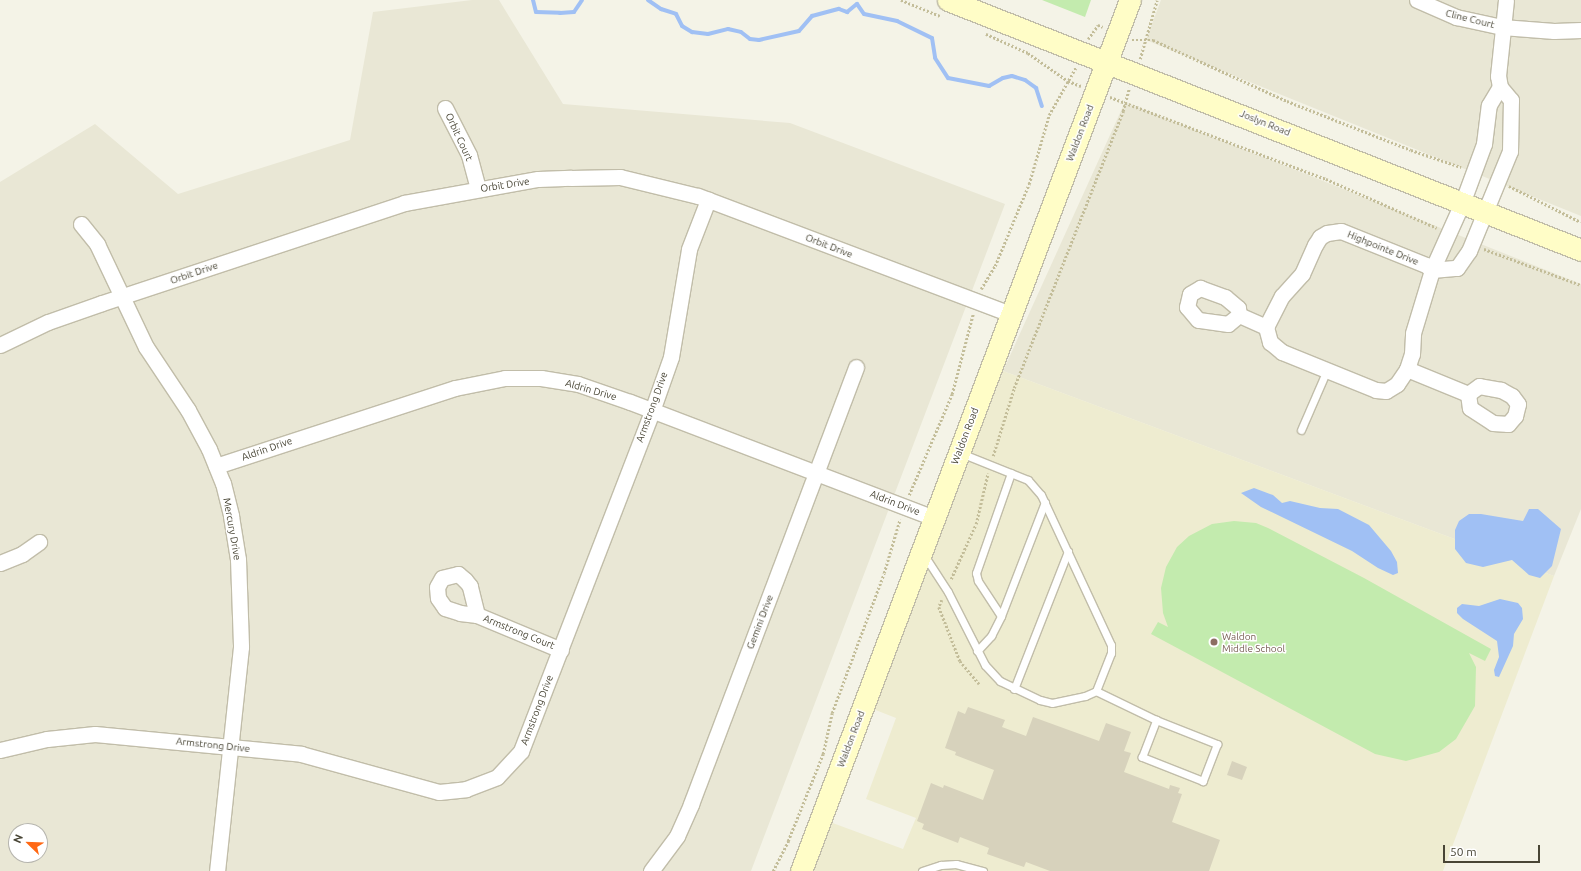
<!DOCTYPE html>
<style>
body{margin:0}
#map{position:relative;width:1581px;height:871px;overflow:hidden;background:#f4f3e7;font-family:Ubuntu,sans-serif}
div>[style]{position:absolute}
[style*='--x']{left:calc(var(--x)*1px);top:calc(var(--y)*1px);width:calc(var(--w)*1px);rotate:calc(var(--a)*1deg)}
.residential>*{inset:0;background:#e9e7d5}
.education>*{inset:0;background:#eeecd0}
.green>*{inset:0;background:#c3ebae}
.water>*{inset:0;background:#a0c0f4}
.stream>*{height:4px;margin:-2px;padding:0 2px;transform-origin:2px;border-radius:2px;background:#a0c0f4}
.building>*{inset:0;background:#d7d2bc}
.path>*{height:2.5px;margin-top:-1.25px;transform-origin:0;background:repeating-linear-gradient(90deg,#c3bd99 0 2px,transparent 0 4px)}
.roads{filter:drop-shadow(1px 0 #c1bda9) drop-shadow(-1px 0 #c1bda9) drop-shadow(0 1px #c1bda9) drop-shadow(0 -1px #c1bda9)}
.lane>*{height:7px;margin:-3.5px;padding:0 3.5px;transform-origin:3.5px;border-radius:3.5px;background:#fff}
.street>*{height:15px;margin:-7.5px;padding:0 7.5px;transform-origin:7.5px;border-radius:7.5px;background:#fff}
.secondary>*{height:21px;margin:-10.5px;padding:0 10.5px;transform-origin:10.5px;border-radius:10.5px;background:#fffdc7}
.dots>*{width:11px;height:11px;translate:-50% -50%;box-sizing:border-box;border:2px solid #fff;border-radius:50%}
span{translate:-50% -50%;white-space:nowrap;text-align:center;line-height:1.15;-webkit-text-stroke:3px #fff;paint-order:stroke}
.street-label{font-size:10px;color:#484535}
.education-label{font-size:10px;color:#785e54}
.left{translate:0 -50%;text-align:left}
.north{position:absolute;left:8px;top:823px;width:40px;height:40px;box-sizing:border-box;background:#fff;border:1px solid #b6b5ae;border-radius:50%;rotate:293deg;font-size:11px;font-weight:700;line-height:16px;text-align:center;color:#484535}
.north::after{content:'';display:block;margin:auto;width:14px;height:18px;background:#ff6814;clip-path:polygon(50% 0,100% 100%,50% 72%,0 100%)}
.scale{position:absolute;left:1443px;top:845px;width:97px;height:18px;box-sizing:border-box;border:2px solid #484535;border-top:0;padding-left:5px;font-size:12px;line-height:14px;white-space:nowrap;color:#484535;-webkit-text-stroke:3px #fff;paint-order:stroke}
</style>
<div id="map">
<div class="residential">
<i style="clip-path:polygon(evenodd,472px 0,499px 0,563px 104px,790px 123px,1005px 204px,751px 871px,0 871px,0 182px,95px 124px,178px 194px,350px 140px,373px 12px,472px 0,16px 831px,40px 831px,40px 855px,16px 855px,16px 831px)"></i>
<i style="clip-path:polygon(1161px 0,1581px 0,1581px 216px,1146px 40px)"></i>
<i style="clip-path:polygon(1125px 102px,1581px 284px,1581px 509px,1554px 576px,1003px 371px)"></i>
</div>
<div class="education">
<i style="clip-path:polygon(1003px 371px,1554px 576px,1443px 871px,811px 871px,830px 822px,903px 849px,916px 818px,866px 799px,896px 718px,873px 709px)"></i>
</div>
<div class="green">
<i style="clip-path:polygon(1042px 0,1091px 0,1085px 17px)"></i>
<i style="clip-path:polygon(1234px 521px,1256px 523px,1268px 528px,1364px 578px,1491px 649px,1485px 661px,1469px 653px,1476px 667px,1475px 706px,1456px 739px,1439px 752px,1406px 761px,1375px 754px,1151px 634px,1158px 622px,1168px 627px,1163px 613px,1161px 588px,1166px 567px,1177px 547px,1189px 536px,1212px 524px)"></i>
</div>
<div class="water">
<i style="clip-path:polygon(1254px 488px,1273px 495px,1282px 503px,1290px 501px,1320px 508px,1338px 509px,1369px 525px,1391px 551px,1397px 562px,1398px 573px,1393px 575px,1378px 568px,1352px 551px,1261px 507px,1241px 493px)"></i>
<i style="clip-path:polygon(1529px 509px,1538px 509px,1561px 529px,1552px 566px,1540px 578px,1529px 575px,1512px 560px,1483px 567px,1466px 563px,1455px 549px,1455px 530px,1459px 521px,1469px 514px,1481px 514px,1523px 521px)"></i>
<i style="clip-path:polygon(1500px 599px,1518px 603px,1522px 608px,1523px 619px,1514px 634px,1513px 646px,1499px 677px,1495px 676px,1494px 670px,1499px 657px,1497px 641px,1463px 619px,1457px 613px,1457px 608px,1462px 604px,1479px 606px)"></i>
</div>
<div class="stream">
<i style="--x:533;--y:0;--w:12;--a:76"></i>
<i style="--x:536;--y:12;--w:24;--a:2"></i>
<i style="--x:560;--y:13;--w:14;--a:-4"></i>
<i style="--x:574;--y:12;--w:14;--a:-56"></i>
<i style="--x:648;--y:0;--w:16;--a:35"></i>
<i style="--x:661;--y:9;--w:16;--a:18"></i>
<i style="--x:676;--y:14;--w:13;--a:63"></i>
<i style="--x:682;--y:26;--w:12;--a:31"></i>
<i style="--x:692;--y:32;--w:16;--a:7"></i>
<i style="--x:708;--y:34;--w:21;--a:-14"></i>
<i style="--x:728;--y:29;--w:13;--a:13"></i>
<i style="--x:741;--y:32;--w:11;--a:38"></i>
<i style="--x:750;--y:39;--w:9;--a:6"></i>
<i style="--x:759;--y:40;--w:41;--a:-12.7"></i>
<i style="--x:799;--y:31;--w:20;--a:-49"></i>
<i style="--x:812;--y:16;--w:28;--a:-15"></i>
<i style="--x:839;--y:9;--w:9;--a:21"></i>
<i style="--x:847;--y:12;--w:13;--a:-39"></i>
<i style="--x:857;--y:4;--w:12;--a:55"></i>
<i style="--x:864;--y:14;--w:34;--a:12"></i>
<i style="--x:897;--y:21;--w:39;--a:26"></i>
<i style="--x:932;--y:38;--w:20;--a:81"></i>
<i style="--x:935;--y:58;--w:24;--a:57"></i>
<i style="--x:948;--y:78;--w:42;--a:11"></i>
<i style="--x:989;--y:86;--w:16;--a:-30"></i>
<i style="--x:1003;--y:78;--w:9;--a:-13"></i>
<i style="--x:1012;--y:76;--w:14;--a:17"></i>
<i style="--x:1025;--y:80;--w:14;--a:36"></i>
<i style="--x:1036;--y:88;--w:19;--a:72"></i>
</div>
<div class="building">
<i style="clip-path:polygon(968px 707px,1005px 720px,1002px 727px,1026px 736px,1033px 717px,1099px 741px,1106px 723px,1131px 732px,1124px 751px,1131px 753px,1124px 772px,1169px 789px,1170px 785px,1180px 788px,1178px 793px,1182px 794px,1172px 822px,1220px 840px,1209px 871px,1050px 871px,1026px 862px,1024px 867px,987px 854px,989px 848px,960px 837px,958px 843px,922px 829px,924px 824px,917px 821px,931px 783px,943px 788px,944px 785px,983px 800px,994px 770px,955px 755px,956px 752px,945px 748px,958px 711px,965px 714px)"></i>
<i style="clip-path:polygon(1232px 761px,1247px 767px,1242px 780px,1227px 775px)"></i>
</div>
<div class="path">
<i style="--x:901;--y:0;--w:42;--a:22.3"></i>
<i style="--x:986;--y:34;--w:46;--a:24.3"></i>
<i style="--x:1028;--y:53;--w:49;--a:35"></i>
<i style="--x:1068;--y:81;--w:14;--a:21"></i>
<i style="--x:1088;--y:39;--w:17;--a:-54"></i>
<i style="--x:1098;--y:25;--w:5;--a:22"></i>
<i style="--x:1132;--y:40;--w:21;--a:0"></i>
<i style="--x:1153;--y:40;--w:147;--a:24.5"></i>
<i style="--x:1287;--y:101;--w:133;--a:21.6"></i>
<i style="--x:1411;--y:150;--w:53;--a:18.8"></i>
<i style="--x:1140;--y:59;--w:61;--a:-73.9"></i>
<i style="--x:1110;--y:97;--w:231;--a:20.8"></i>
<i style="--x:1326;--y:179;--w:121;--a:23.8"></i>
<i style="--x:1509;--y:186;--w:80;--a:26.6"></i>
<i style="--x:1484;--y:249;--w:103;--a:20.4"></i>
<i style="--x:981;--y:289;--w:27;--a:-59"></i>
<i style="--x:995;--y:266;--w:89;--a:-67.5"></i>
<i style="--x:1029;--y:184;--w:72;--a:-73.8"></i>
<i style="--x:1049;--y:115;--w:55;--a:-60.6"></i>
<i style="--x:993;--y:456;--w:71;--a:-72.8"></i>
<i style="--x:1014;--y:388;--w:298;--a:-68.5"></i>
<i style="--x:1123;--y:111;--w:24;--a:-75"></i>
<i style="--x:909;--y:495;--w:110;--a:-66.9"></i>
<i style="--x:952;--y:394;--w:83;--a:-75.3"></i>
<i style="--x:951;--y:579;--w:60;--a:-65.6"></i>
<i style="--x:976;--y:524;--w:52;--a:-76.8"></i>
<i style="--x:942;--y:600;--w:8;--a:113"></i>
<i style="--x:939;--y:607;--w:58;--a:68.7"></i>
<i style="--x:960;--y:661;--w:30;--a:50"></i>
<i style="--x:773;--y:871;--w:34;--a:-63"></i>
<i style="--x:788;--y:841;--w:94;--a:-68.1"></i>
<i style="--x:823;--y:754;--w:42;--a:-77.6"></i>
<i style="--x:832;--y:713;--w:149;--a:-69.6"></i>
<i style="--x:884;--y:573;--w:56;--a:-73.5"></i>
</div>
<div class="roads">
<div class="lane">
<i style="--x:1301;--y:430;--w:65;--a:-66.6"></i>
<i style="--x:924;--y:555;--w:44;--a:57"></i>
<i style="--x:948;--y:592;--w:82;--a:63.1"></i>
<i style="--x:985;--y:665;--w:22;--a:47"></i>
<i style="--x:1000;--y:681;--w:44;--a:25.4"></i>
<i style="--x:1040;--y:700;--w:12;--a:14"></i>
<i style="--x:1052;--y:703;--w:34;--a:-12"></i>
<i style="--x:1085;--y:696;--w:12;--a:-24"></i>
<i style="--x:1096;--y:691;--w:41;--a:-68.5"></i>
<i style="--x:1111;--y:653;--w:8;--a:-90"></i>
<i style="--x:1111;--y:645;--w:166;--a:-115"></i>
<i style="--x:1041;--y:495;--w:20;--a:-131"></i>
<i style="--x:1028;--y:480;--w:72;--a:-158.1"></i>
<i style="--x:1001;--y:616;--w:122;--a:-68.9"></i>
<i style="--x:977;--y:651;--w:21;--a:-47"></i>
<i style="--x:991;--y:636;--w:22;--a:-63"></i>
<i style="--x:1001;--y:616;--w:42;--a:-123.3"></i>
<i style="--x:978;--y:581;--w:8;--a:-104"></i>
<i style="--x:976;--y:573;--w:106;--a:-70.7"></i>
<i style="--x:1014;--y:689;--w:148;--a:-68.6"></i>
<i style="--x:1096;--y:691;--w:67;--a:25.8"></i>
<i style="--x:1156;--y:720;--w:66;--a:21.5"></i>
<i style="--x:1217;--y:744;--w:40;--a:111"></i>
<i style="--x:1203;--y:781;--w:66;--a:-158.5"></i>
<i style="--x:1142;--y:757;--w:40;--a:-69"></i>
<i style="--x:922;--y:871;--w:20;--a:-18"></i>
<i style="--x:941;--y:865;--w:15;--a:-4"></i>
<i style="--x:956;--y:864;--w:28;--a:15"></i>
</div>
<div class="street">
<i style="--x:1417;--y:0;--w:43;--a:23.6"></i>
<i style="--x:1456;--y:17;--w:47;--a:12.3"></i>
<i style="--x:1502;--y:27;--w:52;--a:4.4"></i>
<i style="--x:1554;--y:31;--w:27;--a:-2"></i>
<i style="--x:445;--y:108;--w:53;--a:62.9"></i>
<i style="--x:469;--y:155;--w:35;--a:75"></i>
<i style="--x:81;--y:224;--w:26;--a:51"></i>
<i style="--x:97;--y:244;--w:114;--a:64.6"></i>
<i style="--x:146;--y:347;--w:76;--a:56.3"></i>
<i style="--x:188;--y:410;--w:44;--a:61.7"></i>
<i style="--x:209;--y:449;--w:37;--a:68"></i>
<i style="--x:223;--y:483;--w:34;--a:76"></i>
<i style="--x:231;--y:516;--w:44;--a:80.8"></i>
<i style="--x:238;--y:559;--w:88;--a:88"></i>
<i style="--x:241;--y:647;--w:225;--a:96.1"></i>
<i style="--x:1432;--y:270;--w:25;--a:-5"></i>
<i style="--x:1457;--y:268;--w:21;--a:-55"></i>
<i style="--x:1469;--y:251;--w:108;--a:-67.7"></i>
<i style="--x:1510;--y:151;--w:51;--a:-88.9"></i>
<i style="--x:1511;--y:100;--w:17;--a:-130"></i>
<i style="--x:1500;--y:87;--w:11;--a:-100"></i>
<i style="--x:1498;--y:76;--w:76;--a:-84"></i>
<i style="--x:1239;--y:315;--w:14;--a:141"></i>
<i style="--x:1228;--y:324;--w:30;--a:-172"></i>
<i style="--x:1198;--y:320;--w:17;--a:-130"></i>
<i style="--x:1187;--y:307;--w:13;--a:-77"></i>
<i style="--x:1190;--y:294;--w:12;--a:-31"></i>
<i style="--x:1200;--y:288;--w:27;--a:20"></i>
<i style="--x:1225;--y:297;--w:17;--a:40"></i>
<i style="--x:1238;--y:308;--w:7;--a:82"></i>
<i style="--x:1239;--y:315;--w:30;--a:24"></i>
<i style="--x:1266;--y:327;--w:16;--a:75"></i>
<i style="--x:1270;--y:342;--w:16;--a:40"></i>
<i style="--x:1282;--y:352;--w:101;--a:22"></i>
<i style="--x:1376;--y:390;--w:10;--a:6"></i>
<i style="--x:1386;--y:391;--w:13;--a:-32"></i>
<i style="--x:1397;--y:384;--w:18;--a:-56"></i>
<i style="--x:1407;--y:369;--w:16;--a:-72"></i>
<i style="--x:1412;--y:354;--w:21;--a:-87"></i>
<i style="--x:1413;--y:333;--w:66;--a:-73.2"></i>
<i style="--x:1432;--y:270;--w:76;--a:-65.8"></i>
<i style="--x:1463;--y:201;--w:61;--a:-69.8"></i>
<i style="--x:1484;--y:144;--w:39;--a:-83"></i>
<i style="--x:1489;--y:105;--w:21;--a:-59"></i>
<i style="--x:1266;--y:327;--w:35;--a:-63"></i>
<i style="--x:1282;--y:296;--w:30;--a:-48"></i>
<i style="--x:1302;--y:274;--w:32;--a:-66"></i>
<i style="--x:1315;--y:245;--w:9;--a:-58"></i>
<i style="--x:1320;--y:237;--w:8;--a:-30"></i>
<i style="--x:1327;--y:233;--w:14;--a:-8"></i>
<i style="--x:1341;--y:231;--w:92;--a:21.8"></i>
<i style="--x:1426;--y:265;--w:8;--a:40"></i>
<i style="--x:0;--y:345;--w:53;--a:-25.6"></i>
<i style="--x:48;--y:322;--w:57;--a:-19.4"></i>
<i style="--x:102;--y:303;--w:318;--a:-18.3"></i>
<i style="--x:404;--y:203;--w:136;--a:-10.2"></i>
<i style="--x:538;--y:179;--w:33;--a:-2"></i>
<i style="--x:571;--y:178;--w:49;--a:-1.2"></i>
<i style="--x:620;--y:177;--w:80;--a:13.7"></i>
<i style="--x:698;--y:196;--w:335;--a:20.7"></i>
<i style="--x:1407;--y:369;--w:66;--a:22.3"></i>
<i style="--x:1468;--y:394;--w:14;--a:82"></i>
<i style="--x:1470;--y:408;--w:27;--a:33"></i>
<i style="--x:1493;--y:423;--w:15;--a:4"></i>
<i style="--x:1508;--y:424;--w:11;--a:-49"></i>
<i style="--x:1515;--y:416;--w:12;--a:-76"></i>
<i style="--x:1518;--y:404;--w:10;--a:-127"></i>
<i style="--x:1512;--y:396;--w:13;--a:-151"></i>
<i style="--x:1501;--y:390;--w:22;--a:-170"></i>
<i style="--x:1479;--y:386;--w:14;--a:144"></i>
<i style="--x:216;--y:466;--w:251;--a:-18.1"></i>
<i style="--x:455;--y:388;--w:51;--a:-11.3"></i>
<i style="--x:505;--y:378;--w:36;--a:0"></i>
<i style="--x:541;--y:378;--w:37;--a:9"></i>
<i style="--x:578;--y:384;--w:55;--a:19.1"></i>
<i style="--x:630;--y:402;--w:325;--a:20.9"></i>
<i style="--x:0;--y:563;--w:24;--a:-22"></i>
<i style="--x:22;--y:554;--w:21;--a:-35"></i>
<i style="--x:477;--y:615;--w:30;--a:-104"></i>
<i style="--x:470;--y:586;--w:8;--a:-130"></i>
<i style="--x:465;--y:580;--w:9;--a:-139"></i>
<i style="--x:458;--y:574;--w:16;--a:166"></i>
<i style="--x:442;--y:578;--w:10;--a:119"></i>
<i style="--x:437;--y:587;--w:11;--a:85"></i>
<i style="--x:438;--y:598;--w:12;--a:55"></i>
<i style="--x:445;--y:608;--w:16;--a:18"></i>
<i style="--x:460;--y:613;--w:17;--a:7"></i>
<i style="--x:477;--y:615;--w:91;--a:22.6"></i>
<i style="--x:0;--y:750;--w:48;--a:-13.2"></i>
<i style="--x:47;--y:739;--w:48;--a:-5.9"></i>
<i style="--x:95;--y:734;--w:207;--a:5.5"></i>
<i style="--x:301;--y:754;--w:143;--a:15.4"></i>
<i style="--x:439;--y:792;--w:27;--a:-6"></i>
<i style="--x:466;--y:789;--w:33;--a:-21"></i>
<i style="--x:497;--y:777;--w:35;--a:-47"></i>
<i style="--x:521;--y:751;--w:364;--a:-68.9"></i>
<i style="--x:652;--y:411;--w:57;--a:-70.6"></i>
<i style="--x:671;--y:357;--w:109;--a:-80.5"></i>
<i style="--x:689;--y:249;--w:53;--a:-68.8"></i>
<i style="--x:651;--y:871;--w:44;--a:-53.4"></i>
<i style="--x:677;--y:836;--w:35;--a:-66"></i>
<i style="--x:691;--y:804;--w:467;--a:-69.3"></i>
</div>
<div class="secondary">
<i style="--x:948;--y:0;--w:681;--a:21.55"></i>
<i style="--x:801;--y:871;--w:931;--a:-69.31"></i>
</div>
</div>
<div class="dots">
<i style="left:1214px;top:642px;background:#8d6e63"></i>
</div>
<div class="street-label">
<span style="left:1470px;top:19px;rotate:14deg">Cline Court</span>
<span style="left:1265px;top:123px;rotate:22deg">Joslyn Road</span>
<span style="left:1080px;top:133px;rotate:-69deg">Waldon Road</span>
<span style="left:459px;top:137px;rotate:65deg">Orbit Court</span>
<span style="left:505px;top:185px;rotate:-9deg">Orbit Drive</span>
<span style="left:829px;top:246px;rotate:21deg">Orbit Drive</span>
<span style="left:1383px;top:248px;rotate:22deg">Highpointe Drive</span>
<span style="left:194px;top:273px;rotate:-19deg">Orbit Drive</span>
<span style="left:591px;top:390px;rotate:16deg">Aldrin Drive</span>
<span style="left:652px;top:407px;rotate:-70deg">Armstrong Drive</span>
<span style="left:965px;top:436px;rotate:-69deg">Waldon Road</span>
<span style="left:267px;top:449px;rotate:-19deg">Aldrin Drive</span>
<span style="left:895px;top:503px;rotate:21deg">Aldrin Drive</span>
<span style="left:232px;top:529px;rotate:80deg">Mercury Drive</span>
<span style="left:760px;top:622px;rotate:-69deg">Gemini Drive</span>
<span style="left:519px;top:632px;rotate:22deg">Armstrong Court</span>
<span style="left:537px;top:710px;rotate:-69deg">Armstrong Drive</span>
<span style="left:851px;top:739px;rotate:-69deg">Waldon Road</span>
<span style="left:213px;top:745px;rotate:6deg">Armstrong Drive</span>
</div>
<div class="education-label">
<span class="left" style="left:1222px;top:642px">Waldon<br>Middle School</span>
</div>
<div class="north">N</div>
<div class="scale">50 m</div>
</div>
